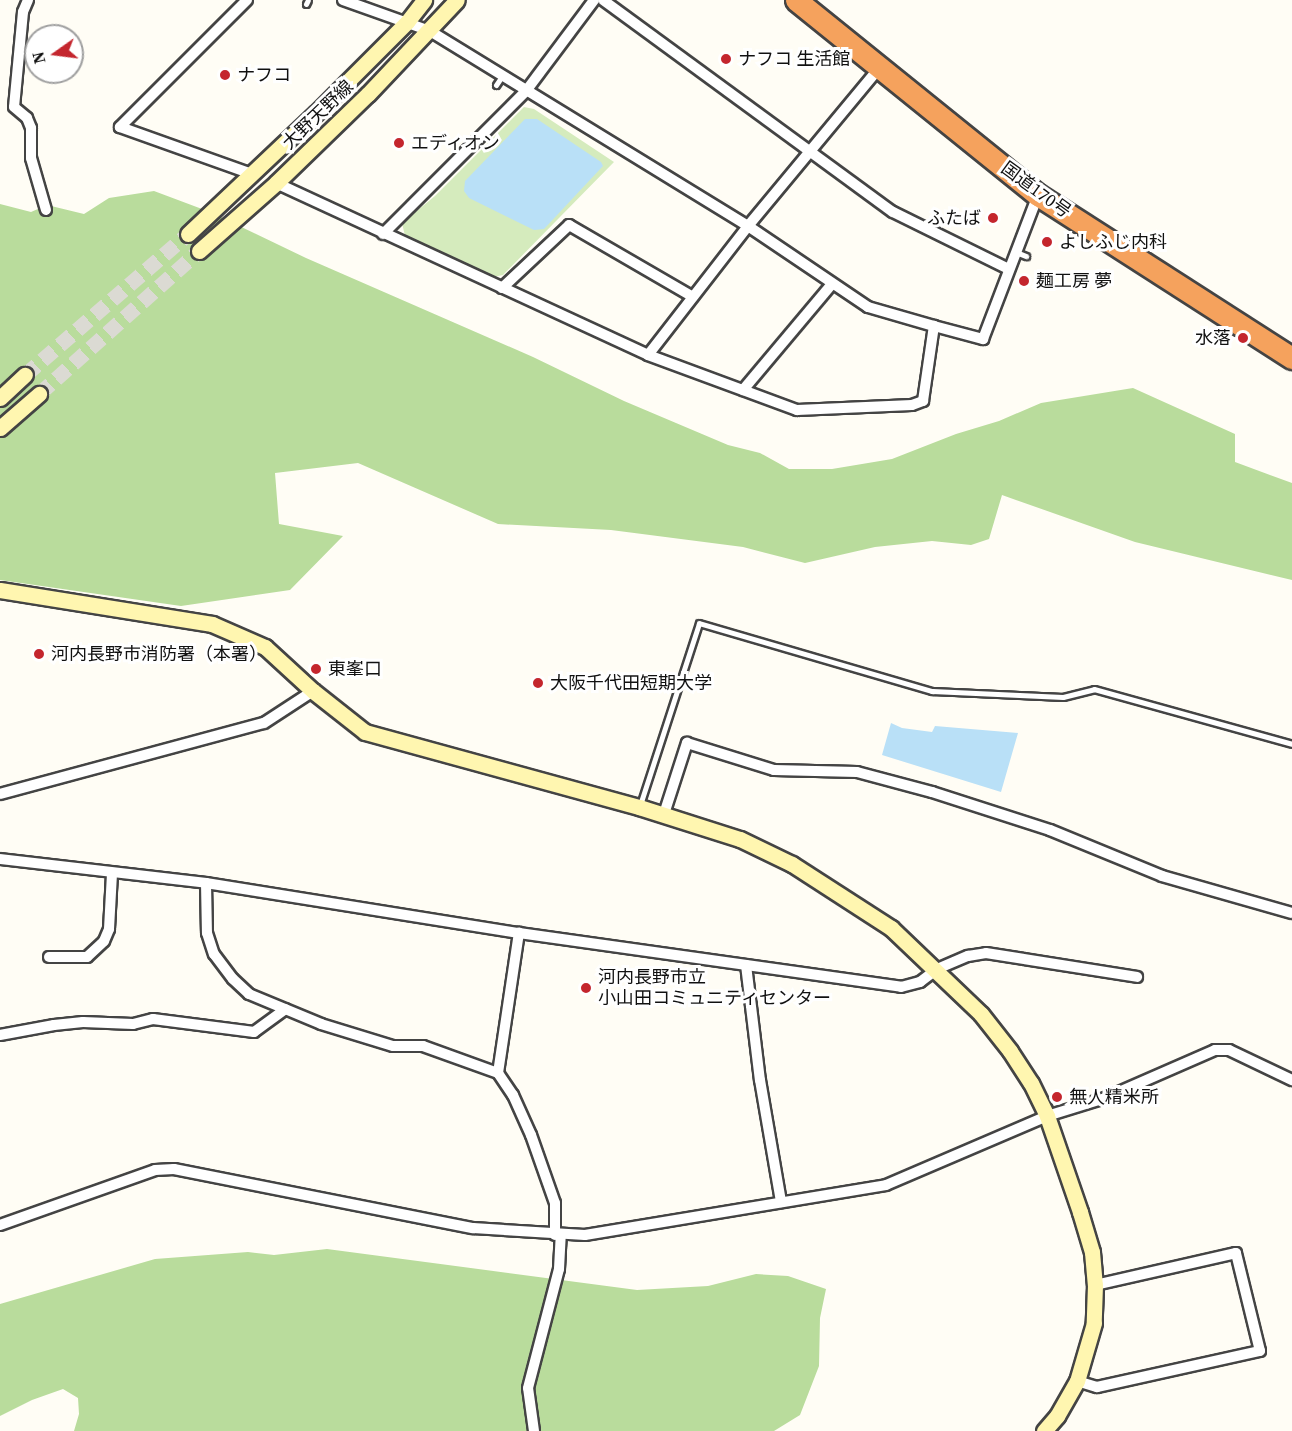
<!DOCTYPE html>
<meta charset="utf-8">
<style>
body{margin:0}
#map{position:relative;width:1292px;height:1431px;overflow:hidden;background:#fffdf5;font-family:"Source Serif 4","Noto Sans JP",serif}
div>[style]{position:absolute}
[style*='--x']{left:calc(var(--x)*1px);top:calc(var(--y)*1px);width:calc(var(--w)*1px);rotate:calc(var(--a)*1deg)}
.green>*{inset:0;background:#d5ebbd}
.forest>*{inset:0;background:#b9dc9c}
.water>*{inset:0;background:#b9e0f7}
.secondary-tunnel>*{height:15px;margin-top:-7.5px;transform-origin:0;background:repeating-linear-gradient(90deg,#dbdad3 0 15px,transparent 0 23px)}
.roads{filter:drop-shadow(2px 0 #444) drop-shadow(-2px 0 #444) drop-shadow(0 2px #444) drop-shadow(0 -2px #444)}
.lane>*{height:5px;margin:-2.5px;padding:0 2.5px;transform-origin:2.5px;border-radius:2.5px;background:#fff}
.street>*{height:10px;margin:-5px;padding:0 5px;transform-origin:5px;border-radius:5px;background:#fff}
.secondary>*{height:15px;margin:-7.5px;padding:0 7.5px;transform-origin:7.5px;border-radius:7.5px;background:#fff6b0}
.highway>*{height:21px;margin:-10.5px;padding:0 10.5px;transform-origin:10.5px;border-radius:10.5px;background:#f5a25d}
.dots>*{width:16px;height:16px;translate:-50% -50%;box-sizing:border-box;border:3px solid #fff;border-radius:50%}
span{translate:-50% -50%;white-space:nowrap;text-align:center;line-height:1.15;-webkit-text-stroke:6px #fff;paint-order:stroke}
.poi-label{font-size:18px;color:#111}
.left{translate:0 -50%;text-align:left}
.right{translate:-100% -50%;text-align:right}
.street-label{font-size:18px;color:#111}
.north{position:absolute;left:24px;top:24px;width:60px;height:60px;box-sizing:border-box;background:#fff;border:2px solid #a0a0a0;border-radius:50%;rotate:256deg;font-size:16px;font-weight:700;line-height:24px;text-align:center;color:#111}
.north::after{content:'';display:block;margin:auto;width:21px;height:27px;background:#c4262e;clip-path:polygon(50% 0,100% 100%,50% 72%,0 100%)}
</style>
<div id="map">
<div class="green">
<i style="clip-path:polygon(524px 107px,534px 109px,614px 162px,503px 275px,493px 277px,405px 236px,402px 223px,435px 196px)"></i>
</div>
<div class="forest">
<i style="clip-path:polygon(154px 191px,210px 212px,306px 258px,533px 357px,624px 401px,728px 445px,760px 453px,789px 469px,832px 469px,892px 459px,956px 434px,999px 421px,1041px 403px,1133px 388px,1235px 434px,1235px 462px,1292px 483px,1292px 580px,1135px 542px,1002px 495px,989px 539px,971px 545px,932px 541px,875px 547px,805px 563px,743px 547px,611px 530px,498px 524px,358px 463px,275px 473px,279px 524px,343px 536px,290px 590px,181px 606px,0 580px,0 204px,31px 212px,47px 205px,84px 214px,109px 198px)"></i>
<i style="clip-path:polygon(327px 1249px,637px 1290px,708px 1286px,756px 1274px,788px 1276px,826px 1289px,820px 1318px,819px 1366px,800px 1415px,774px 1431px,74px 1431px,79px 1414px,78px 1398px,63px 1389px,32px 1400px,0 1416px,0 1304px,155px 1259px,248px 1252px,274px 1255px)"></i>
</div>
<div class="water">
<i style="clip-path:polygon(525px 119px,537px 119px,601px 162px,603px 166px,544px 229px,534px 230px,469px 198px,464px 191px,465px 181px)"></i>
<i style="clip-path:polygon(891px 723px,902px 728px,932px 732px,935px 726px,1018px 733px,1001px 792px,882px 755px)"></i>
</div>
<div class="secondary-tunnel">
<i style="--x:25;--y:375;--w:216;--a:-40.9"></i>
<i style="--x:39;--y:394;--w:215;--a:-41.8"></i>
</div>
<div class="roads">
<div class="lane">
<i style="--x:306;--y:4;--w:4;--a:-63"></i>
<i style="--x:496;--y:85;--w:11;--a:-56"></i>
<i style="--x:1016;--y:252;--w:11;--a:22"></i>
<i style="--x:640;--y:805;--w:191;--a:-72"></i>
<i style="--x:699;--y:623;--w:243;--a:16.3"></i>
<i style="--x:932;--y:691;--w:131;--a:2.6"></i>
<i style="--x:1063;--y:697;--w:32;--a:-14"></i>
<i style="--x:1094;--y:689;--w:205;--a:15.5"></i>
</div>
<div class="street">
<i style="--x:28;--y:0;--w:13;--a:113"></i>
<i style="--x:23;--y:12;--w:95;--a:95.4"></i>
<i style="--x:14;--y:107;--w:17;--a:40"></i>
<i style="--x:27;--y:118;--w:11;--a:68"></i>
<i style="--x:31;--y:128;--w:30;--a:90"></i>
<i style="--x:31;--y:158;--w:54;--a:73.9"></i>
<i style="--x:247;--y:0;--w:180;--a:135"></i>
<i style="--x:120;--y:127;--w:140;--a:19.6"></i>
<i style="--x:343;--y:0;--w:92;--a:19.6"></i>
<i style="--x:430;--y:31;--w:373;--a:31.5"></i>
<i style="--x:748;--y:226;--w:145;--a:34"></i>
<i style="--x:868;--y:307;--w:69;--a:16.1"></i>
<i style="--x:934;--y:326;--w:51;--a:14.9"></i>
<i style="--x:983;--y:339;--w:154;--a:-69.1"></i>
<i style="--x:603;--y:0;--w:359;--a:36.2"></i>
<i style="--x:893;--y:212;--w:129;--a:26.2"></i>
<i style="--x:276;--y:183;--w:410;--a:24.8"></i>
<i style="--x:648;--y:355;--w:159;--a:20.3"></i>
<i style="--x:797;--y:410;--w:115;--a:-2.5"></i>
<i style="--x:912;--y:405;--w:12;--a:-20"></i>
<i style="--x:923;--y:401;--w:76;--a:-81.7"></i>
<i style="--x:383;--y:234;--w:202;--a:-45"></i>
<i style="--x:526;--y:91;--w:114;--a:-53.2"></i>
<i style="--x:502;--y:288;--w:92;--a:-43.2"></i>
<i style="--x:569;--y:225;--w:143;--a:30.1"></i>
<i style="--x:648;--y:355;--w:163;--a:-52.2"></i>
<i style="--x:748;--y:226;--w:205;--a:-50.3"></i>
<i style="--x:743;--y:390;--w:138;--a:-50"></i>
<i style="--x:0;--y:794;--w:273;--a:-15.1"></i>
<i style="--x:264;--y:723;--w:59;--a:-33.1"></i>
<i style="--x:664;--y:814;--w:75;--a:-72.1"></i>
<i style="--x:687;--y:743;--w:91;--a:17.2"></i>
<i style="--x:774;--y:770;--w:83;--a:1.4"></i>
<i style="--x:857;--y:772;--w:78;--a:14.9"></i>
<i style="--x:932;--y:792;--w:124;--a:17.9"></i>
<i style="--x:1050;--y:830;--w:121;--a:22.3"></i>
<i style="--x:1162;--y:876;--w:135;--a:15.9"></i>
<i style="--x:0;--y:859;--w:207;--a:6.6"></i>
<i style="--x:206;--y:883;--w:317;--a:9.1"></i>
<i style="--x:519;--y:933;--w:386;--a:8"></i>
<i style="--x:901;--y:987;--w:20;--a:-15"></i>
<i style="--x:920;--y:982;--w:21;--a:-37"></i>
<i style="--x:937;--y:969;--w:34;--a:-23"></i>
<i style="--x:968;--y:956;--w:18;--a:-9"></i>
<i style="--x:986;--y:953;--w:153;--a:9"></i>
<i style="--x:206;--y:883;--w:50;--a:88.9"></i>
<i style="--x:207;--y:933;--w:22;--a:72"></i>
<i style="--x:214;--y:954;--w:31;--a:53"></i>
<i style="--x:233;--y:979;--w:22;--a:43"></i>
<i style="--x:249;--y:994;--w:78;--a:22.6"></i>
<i style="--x:321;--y:1024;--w:75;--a:17"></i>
<i style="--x:393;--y:1046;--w:30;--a:0"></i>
<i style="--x:423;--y:1046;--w:80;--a:19.8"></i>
<i style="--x:498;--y:1073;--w:27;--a:56"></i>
<i style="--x:513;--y:1095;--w:44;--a:65.8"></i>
<i style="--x:531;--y:1135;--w:72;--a:70.6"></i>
<i style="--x:555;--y:1203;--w:32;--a:90"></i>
<i style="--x:49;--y:957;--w:38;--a:0"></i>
<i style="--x:87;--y:957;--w:23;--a:-43"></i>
<i style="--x:104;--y:941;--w:13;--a:-67"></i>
<i style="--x:109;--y:929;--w:56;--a:-86.9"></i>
<i style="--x:746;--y:965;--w:116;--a:83.1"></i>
<i style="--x:760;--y:1080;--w:124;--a:80.2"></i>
<i style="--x:0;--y:1035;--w:55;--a:-10.5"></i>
<i style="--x:54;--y:1025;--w:29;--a:-6"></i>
<i style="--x:83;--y:1022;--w:50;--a:2.3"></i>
<i style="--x:133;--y:1024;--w:21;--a:-14"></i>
<i style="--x:153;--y:1019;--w:102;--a:7.3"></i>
<i style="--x:254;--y:1032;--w:39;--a:-36"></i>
<i style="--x:498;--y:1073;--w:142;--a:-81.5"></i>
<i style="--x:0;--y:1225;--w:164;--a:-19.5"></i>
<i style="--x:155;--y:1170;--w:19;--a:-3"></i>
<i style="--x:174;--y:1169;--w:305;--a:11.2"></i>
<i style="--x:473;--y:1228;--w:112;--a:3.6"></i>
<i style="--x:585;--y:1235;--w:305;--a:-9.4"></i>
<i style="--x:886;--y:1185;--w:175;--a:-23.2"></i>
<i style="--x:1047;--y:1116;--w:61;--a:-17.2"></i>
<i style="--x:1105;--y:1098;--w:120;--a:-23.6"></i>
<i style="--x:1215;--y:1050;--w:14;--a:0"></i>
<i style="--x:1229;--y:1050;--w:70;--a:25.5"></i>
<i style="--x:1077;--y:1381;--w:21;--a:17"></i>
<i style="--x:1097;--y:1387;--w:167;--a:-12.5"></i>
<i style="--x:1260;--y:1351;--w:101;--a:-103.8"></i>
<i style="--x:1236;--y:1253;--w:145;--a:167.2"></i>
<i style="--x:534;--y:1431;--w:43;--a:-97.9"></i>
<i style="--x:528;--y:1388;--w:123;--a:-75.4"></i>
<i style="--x:559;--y:1269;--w:34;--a:-87"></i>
</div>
<div class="secondary">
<i style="--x:188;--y:234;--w:176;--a:-43.4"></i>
<i style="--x:316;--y:113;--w:129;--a:-45"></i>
<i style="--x:407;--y:22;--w:28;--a:-52"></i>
<i style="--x:199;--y:251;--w:103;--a:-41.4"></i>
<i style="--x:276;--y:183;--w:128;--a:-44.1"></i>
<i style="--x:368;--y:94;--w:129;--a:-46.6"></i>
<i style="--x:0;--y:398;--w:34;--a:-43"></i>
<i style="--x:0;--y:428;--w:52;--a:-41.1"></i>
<i style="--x:0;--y:590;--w:215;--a:9.1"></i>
<i style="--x:212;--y:624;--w:58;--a:23.5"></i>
<i style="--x:265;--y:647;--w:65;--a:42.5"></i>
<i style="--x:313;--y:691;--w:66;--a:38.3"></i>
<i style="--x:365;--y:732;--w:284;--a:15.3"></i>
<i style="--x:639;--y:807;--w:106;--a:17.6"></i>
<i style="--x:740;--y:839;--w:58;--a:25.7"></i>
<i style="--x:792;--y:864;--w:118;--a:32.9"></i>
<i style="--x:891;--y:928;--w:124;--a:43.7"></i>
<i style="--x:981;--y:1014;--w:47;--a:51.9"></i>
<i style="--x:1010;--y:1051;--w:38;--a:57"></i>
<i style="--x:1031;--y:1083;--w:37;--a:64"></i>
<i style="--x:1047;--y:1116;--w:102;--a:71"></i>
<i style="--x:1080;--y:1212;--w:42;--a:73.3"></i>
<i style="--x:1092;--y:1252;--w:33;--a:85"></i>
<i style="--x:1095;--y:1285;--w:38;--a:92"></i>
<i style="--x:1094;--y:1323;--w:60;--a:106.3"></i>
<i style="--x:1077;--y:1381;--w:40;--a:119.7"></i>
<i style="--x:1057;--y:1416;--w:20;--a:131"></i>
</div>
<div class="highway">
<i style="--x:796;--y:0;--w:311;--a:38.9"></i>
<i style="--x:1038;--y:195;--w:302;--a:32.7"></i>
</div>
</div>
<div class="dots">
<i style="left:726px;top:59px;background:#c4262e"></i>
<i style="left:225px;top:75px;background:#c4262e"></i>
<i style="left:399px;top:143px;background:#c4262e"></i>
<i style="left:993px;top:218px;background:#c4262e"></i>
<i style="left:1047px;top:242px;background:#c4262e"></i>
<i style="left:1024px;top:281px;background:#c4262e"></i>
<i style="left:1243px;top:338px;background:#c4262e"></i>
<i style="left:39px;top:654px;background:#c4262e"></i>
<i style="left:316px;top:669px;background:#c4262e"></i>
<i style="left:538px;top:683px;background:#c4262e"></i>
<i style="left:586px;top:988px;background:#c4262e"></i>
<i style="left:1057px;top:1097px;background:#c4262e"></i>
</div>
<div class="poi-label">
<span class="left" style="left:738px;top:59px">ナフコ 生活館</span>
<span class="left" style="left:237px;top:75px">ナフコ</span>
<span class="left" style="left:411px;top:143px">エディオン</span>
<span class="right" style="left:981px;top:218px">ふたば</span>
<span class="left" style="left:1059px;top:242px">よしふじ内科</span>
<span class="left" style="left:1036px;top:281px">麺工房 夢</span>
<span class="right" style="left:1231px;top:338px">水落</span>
<span class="left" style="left:51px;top:654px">河内長野市消防署（本署）</span>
<span class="left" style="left:328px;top:669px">東峯口</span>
<span class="left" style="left:550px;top:683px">大阪千代田短期大学</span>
<span class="left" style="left:598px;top:988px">河内長野市立<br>小山田コミュニティセンター</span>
<span class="left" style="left:1069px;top:1097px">無人精米所</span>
</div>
<div class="street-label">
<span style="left:318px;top:115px;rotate:-44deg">大野天野線</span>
<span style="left:1036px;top:190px;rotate:36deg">国道170号</span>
</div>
<div class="north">N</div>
</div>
